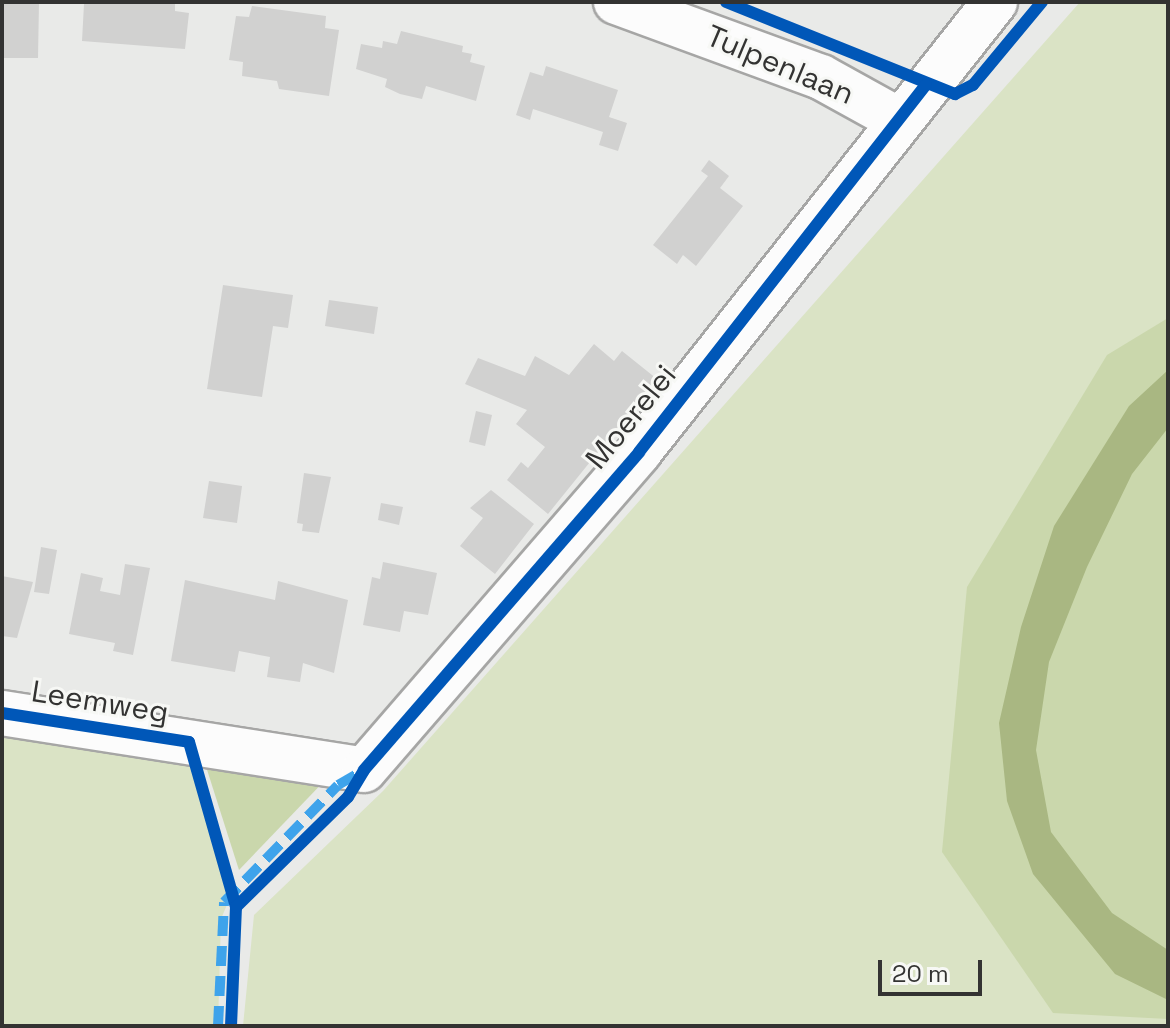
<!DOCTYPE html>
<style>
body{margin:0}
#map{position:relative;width:1170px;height:1028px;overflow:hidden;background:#e9eae8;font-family:"Space Grotesk",sans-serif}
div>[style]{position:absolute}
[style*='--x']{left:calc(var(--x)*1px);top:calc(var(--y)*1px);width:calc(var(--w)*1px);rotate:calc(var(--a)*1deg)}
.green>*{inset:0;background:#dae3c5}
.forest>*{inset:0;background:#cad7ac}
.water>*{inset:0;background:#a9b782}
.building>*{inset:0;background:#d1d1d0}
.roads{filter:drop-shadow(2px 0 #a6a6a5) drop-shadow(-2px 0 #a6a6a5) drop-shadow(0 2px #a6a6a5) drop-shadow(0 -2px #a6a6a5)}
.minor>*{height:44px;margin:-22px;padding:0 22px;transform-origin:22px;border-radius:22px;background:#fcfcfc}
.quiet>*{height:10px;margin-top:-5px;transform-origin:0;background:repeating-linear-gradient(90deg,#3ea3eb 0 20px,transparent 0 30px)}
.cycleway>*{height:12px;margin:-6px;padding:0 6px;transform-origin:6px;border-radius:6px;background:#0057b8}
span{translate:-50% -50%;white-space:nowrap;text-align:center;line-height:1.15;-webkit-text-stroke:6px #f7f8f5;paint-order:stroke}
.street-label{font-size:30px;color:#333332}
.frame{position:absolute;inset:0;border:4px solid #333332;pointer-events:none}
.scale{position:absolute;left:878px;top:960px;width:104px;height:36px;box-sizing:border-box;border:4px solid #333332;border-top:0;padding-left:10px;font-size:24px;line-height:28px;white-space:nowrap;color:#333332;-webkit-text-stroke:6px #f7f8f5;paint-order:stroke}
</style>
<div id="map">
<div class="green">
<i style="clip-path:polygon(1080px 2px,1168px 2px,1168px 1026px,243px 1026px,254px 915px,383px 791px)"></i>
<i style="clip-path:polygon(2px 713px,189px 742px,234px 888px,221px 919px,218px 1026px,2px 1026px)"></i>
</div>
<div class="forest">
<i style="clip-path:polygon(1168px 318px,1168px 1019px,1053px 1013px,942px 852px,967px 587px,1107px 355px)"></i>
<i style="clip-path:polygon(202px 754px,331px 774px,239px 870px)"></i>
</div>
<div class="water">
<i style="clip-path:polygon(1168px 370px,1168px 428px,1132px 474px,1087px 567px,1049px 662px,1036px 750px,1051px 832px,1112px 913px,1168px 950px,1166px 999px,1115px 974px,1033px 874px,1007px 801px,999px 723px,1021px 627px,1054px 526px,1129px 406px)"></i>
</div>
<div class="building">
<i style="clip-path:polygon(2px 2px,39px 2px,38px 58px,2px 58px)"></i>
<i style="clip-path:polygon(99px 2px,175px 2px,175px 11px,189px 13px,185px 49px,82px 41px,84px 4px)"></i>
<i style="clip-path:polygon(252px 6px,326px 16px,325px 28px,339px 30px,329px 96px,279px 89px,277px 81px,242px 76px,243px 62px,229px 60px,236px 16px,249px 17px)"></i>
<i style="clip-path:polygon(401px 31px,463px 46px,462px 52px,472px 54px,470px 62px,485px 66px,476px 101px,426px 86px,422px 99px,400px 94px,385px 87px,387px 79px,356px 69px,361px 44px,382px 48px,383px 41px,397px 44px)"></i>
<i style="clip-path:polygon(546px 66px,618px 90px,609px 117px,627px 123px,618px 151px,599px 145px,603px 132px,533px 109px,530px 120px,516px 115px,530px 72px,543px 76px)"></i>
<i style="clip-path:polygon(709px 160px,729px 176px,720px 188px,743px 206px,696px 266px,683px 255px,677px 264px,653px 245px,708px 176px,701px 171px)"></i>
<i style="clip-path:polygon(223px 285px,293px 295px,288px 328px,273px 326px,262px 397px,207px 389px)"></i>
<i style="clip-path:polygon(329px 300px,378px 307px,374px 334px,325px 326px)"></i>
<i style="clip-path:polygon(594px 344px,614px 361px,622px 351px,657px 379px,548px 514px,507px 480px,521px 462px,528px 468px,545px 447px,516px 424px,527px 410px,465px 384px,478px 358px,525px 376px,535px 356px,569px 375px)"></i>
<i style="clip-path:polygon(476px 411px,492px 415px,485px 446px,469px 442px)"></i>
<i style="clip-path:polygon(304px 473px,331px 477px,319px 533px,302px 531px,303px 524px,297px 523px)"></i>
<i style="clip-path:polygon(209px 481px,242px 486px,237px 523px,203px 518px)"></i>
<i style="clip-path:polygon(491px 490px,534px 524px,495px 574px,460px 546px,483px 518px,470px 508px)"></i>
<i style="clip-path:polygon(381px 503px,403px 507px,399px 525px,378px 520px)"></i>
<i style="clip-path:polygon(41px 547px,57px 550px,49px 594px,34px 592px)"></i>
<i style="clip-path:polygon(383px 562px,437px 573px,428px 615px,404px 611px,400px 632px,363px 625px,372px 577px,380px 579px)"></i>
<i style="clip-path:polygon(125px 564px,150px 568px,133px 655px,113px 651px,115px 643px,69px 634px,81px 573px,103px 578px,100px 591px,120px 595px)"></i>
<i style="clip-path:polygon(2px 576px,33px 582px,17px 638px,2px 636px)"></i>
<i style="clip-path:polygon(185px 580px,275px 600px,278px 581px,348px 600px,334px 673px,303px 663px,300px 682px,267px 677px,270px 657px,239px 651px,235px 672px,171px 661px)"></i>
</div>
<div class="roads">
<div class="minor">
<i style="--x:616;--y:2;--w:218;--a:20.1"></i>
<i style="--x:821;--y:77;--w:87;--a:28.9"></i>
<i style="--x:2;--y:713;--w:366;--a:8.9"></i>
<i style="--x:364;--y:770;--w:420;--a:-49.1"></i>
<i style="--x:639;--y:452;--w:574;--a:-51.65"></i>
</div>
</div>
<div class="quiet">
<i style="--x:218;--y:1026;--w:124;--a:-87.2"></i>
<i style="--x:224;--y:902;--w:163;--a:-45.7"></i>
<i style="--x:338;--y:785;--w:22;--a:-30"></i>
</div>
<div class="cycleway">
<i style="--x:726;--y:2;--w:247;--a:21.9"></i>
<i style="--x:955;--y:94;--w:20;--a:-27"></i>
<i style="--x:973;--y:85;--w:108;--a:-50.3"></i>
<i style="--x:2;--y:713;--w:189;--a:8.8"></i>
<i style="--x:189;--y:742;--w:172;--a:74.1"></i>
<i style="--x:231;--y:1026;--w:119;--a:-87.6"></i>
<i style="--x:236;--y:907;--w:157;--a:-44.5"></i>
<i style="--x:348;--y:797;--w:31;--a:-59"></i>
<i style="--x:364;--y:770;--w:420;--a:-49.1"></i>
<i style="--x:639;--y:452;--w:466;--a:-52"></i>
</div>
<div class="street-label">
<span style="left:780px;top:65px;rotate:23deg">Tulpenlaan</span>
<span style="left:631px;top:417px;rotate:-51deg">Moerelei</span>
<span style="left:100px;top:702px;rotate:9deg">Leemweg</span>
</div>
<div class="frame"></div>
<div class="scale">20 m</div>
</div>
